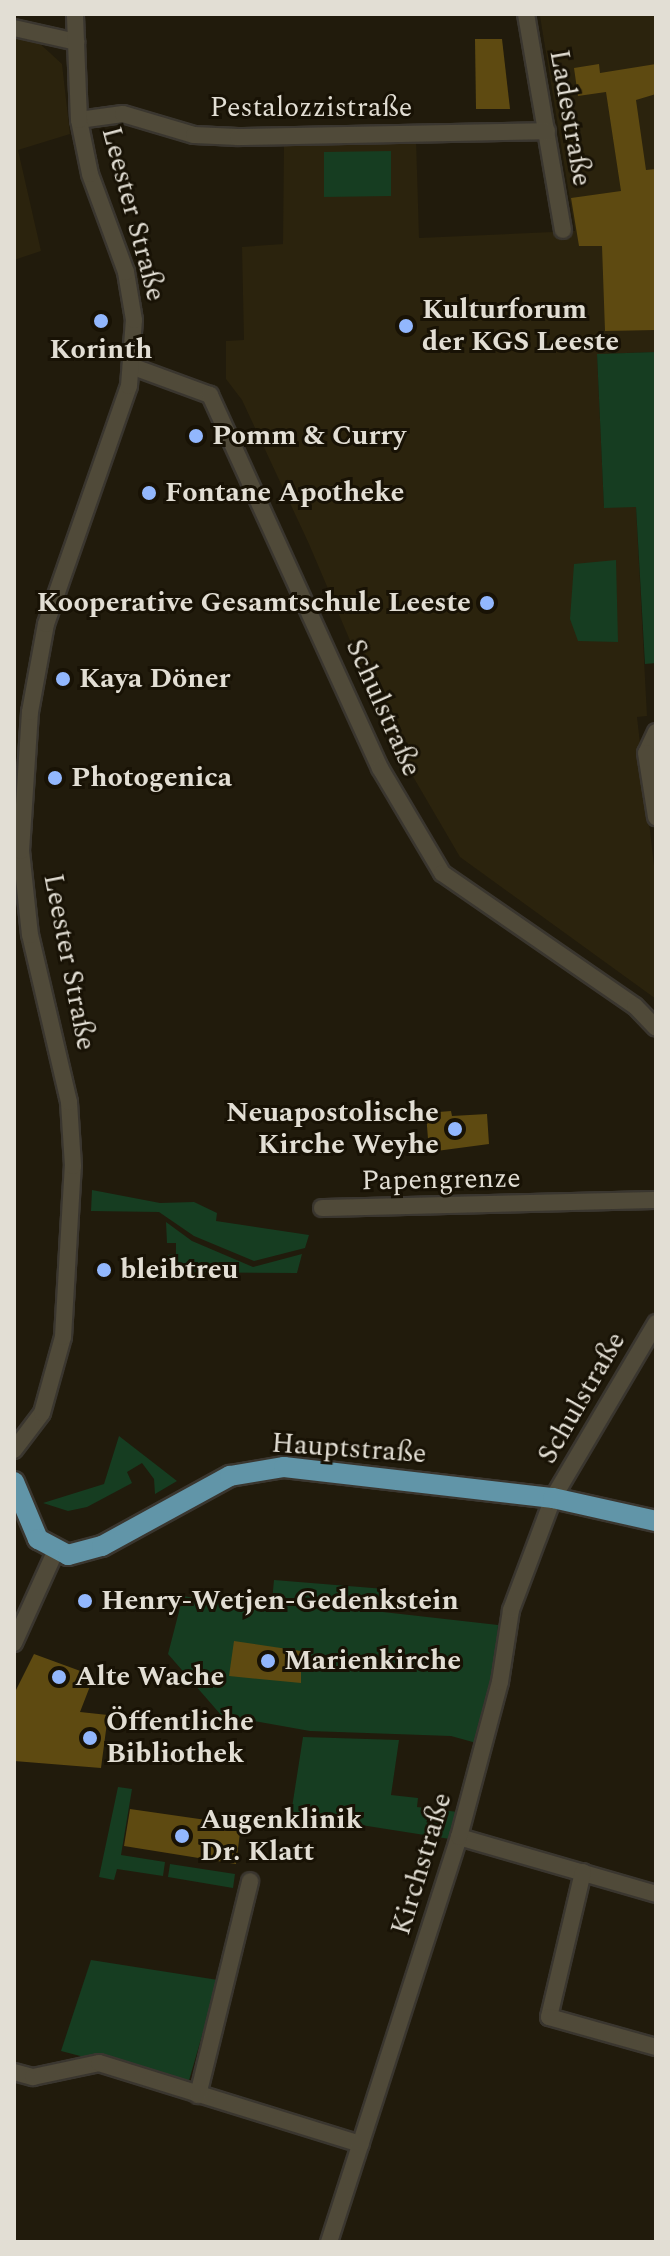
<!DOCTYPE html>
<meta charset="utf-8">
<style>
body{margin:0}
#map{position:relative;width:670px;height:2256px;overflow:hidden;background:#211b0c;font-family:Spectral,serif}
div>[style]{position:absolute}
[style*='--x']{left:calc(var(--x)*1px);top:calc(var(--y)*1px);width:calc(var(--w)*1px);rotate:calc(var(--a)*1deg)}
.built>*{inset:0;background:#2b230d}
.green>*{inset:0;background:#163d21}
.building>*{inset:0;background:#5e4a11}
.roads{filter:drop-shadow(2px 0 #3a362f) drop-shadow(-2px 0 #3a362f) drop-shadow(0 2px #3a362f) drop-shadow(0 -2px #3a362f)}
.minor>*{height:16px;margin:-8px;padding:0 8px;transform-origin:8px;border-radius:8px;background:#504a39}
.major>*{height:20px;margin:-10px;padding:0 10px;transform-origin:10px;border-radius:10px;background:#6195a8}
.dots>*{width:22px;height:22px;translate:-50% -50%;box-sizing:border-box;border:4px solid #181205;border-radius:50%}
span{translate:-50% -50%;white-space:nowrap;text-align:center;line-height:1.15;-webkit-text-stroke:6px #181205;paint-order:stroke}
.street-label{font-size:28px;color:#e2ded4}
.poi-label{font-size:28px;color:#e2ded4;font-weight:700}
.left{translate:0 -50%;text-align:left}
.right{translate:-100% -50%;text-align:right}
.frame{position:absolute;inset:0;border:16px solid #e2ded4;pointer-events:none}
</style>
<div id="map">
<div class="built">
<i style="clip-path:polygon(656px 14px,656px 352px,597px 354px,604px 507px,636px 507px,647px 716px,637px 717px,656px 883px,656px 999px,460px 857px,394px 744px,309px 544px,242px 400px,226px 379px,226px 341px,244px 340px,242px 247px,283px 244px,284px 144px,416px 138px,419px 238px,575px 231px,540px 16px)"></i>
<i style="clip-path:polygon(14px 34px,37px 41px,62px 64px,70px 134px,18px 150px,41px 251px,14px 260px)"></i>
</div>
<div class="green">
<i style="clip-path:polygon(391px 151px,391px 196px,324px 197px,324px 152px)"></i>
<i style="clip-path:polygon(656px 352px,656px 663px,645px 664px,636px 507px,604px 508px,597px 354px)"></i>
<i style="clip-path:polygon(616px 560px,618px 642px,578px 641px,570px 619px,574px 564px)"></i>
<i style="clip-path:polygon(92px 1190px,160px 1203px,194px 1202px,217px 1213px,216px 1221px,309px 1235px,305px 1248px,254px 1261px,194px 1236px,159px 1212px,91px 1211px)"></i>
<i style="clip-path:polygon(166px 1222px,192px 1241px,253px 1267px,302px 1254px,297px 1273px,168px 1272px,168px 1255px,176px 1254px,176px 1243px,167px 1243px)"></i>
<i style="clip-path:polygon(119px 1436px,177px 1481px,155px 1494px,154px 1479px,142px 1463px,127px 1472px,132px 1483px,87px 1507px,68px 1511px,43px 1503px,104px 1484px)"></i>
<i style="clip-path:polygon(274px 1580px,385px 1589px,383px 1612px,498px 1625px,495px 1680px,480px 1744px,451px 1736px,310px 1731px,221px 1715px,168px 1654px,183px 1596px,271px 1612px)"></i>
<i style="clip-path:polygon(303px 1737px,399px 1740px,391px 1795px,418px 1798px,417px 1807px,458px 1812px,450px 1839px,291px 1814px)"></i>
<i style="clip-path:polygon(118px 1787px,132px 1789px,121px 1855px,165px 1862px,163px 1876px,117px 1869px,114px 1880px,99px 1877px)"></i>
<i style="clip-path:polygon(170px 1864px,235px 1874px,233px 1888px,168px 1877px)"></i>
<i style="clip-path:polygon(91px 1960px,218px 1980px,188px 2084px,61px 2051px)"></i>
</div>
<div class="building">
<i style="clip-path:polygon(475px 39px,502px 39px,510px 109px,476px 109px)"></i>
<i style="clip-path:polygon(599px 64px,600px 73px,656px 64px,656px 94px,636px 100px,646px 170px,656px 169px,656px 330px,605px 331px,602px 246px,579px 246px,571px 198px,621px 191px,606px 92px,578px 96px,574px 68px)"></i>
<i style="clip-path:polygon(451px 1111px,452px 1116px,487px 1114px,489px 1144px,429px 1152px,426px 1113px)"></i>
<i style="clip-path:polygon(234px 1641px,301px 1651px,301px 1683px,229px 1676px)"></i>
<i style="clip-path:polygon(34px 1654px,94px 1676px,80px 1712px,108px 1715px,101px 1768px,14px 1761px,14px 1694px)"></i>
<i style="clip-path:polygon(130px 1809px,241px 1825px,236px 1864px,124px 1846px)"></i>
</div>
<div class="roads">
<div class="minor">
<i style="--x:526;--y:14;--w:219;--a:80.3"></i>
<i style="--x:14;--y:28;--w:64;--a:12.7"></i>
<i style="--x:79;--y:120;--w:44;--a:-7.8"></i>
<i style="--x:123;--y:114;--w:74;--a:16.5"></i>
<i style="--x:194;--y:135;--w:44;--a:2.6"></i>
<i style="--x:238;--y:137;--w:309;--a:-1.1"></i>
<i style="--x:131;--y:366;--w:84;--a:20.2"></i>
<i style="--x:210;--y:395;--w:410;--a:65.5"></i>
<i style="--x:380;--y:768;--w:122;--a:59.4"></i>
<i style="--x:442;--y:873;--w:234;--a:34.6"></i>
<i style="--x:635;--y:1006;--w:30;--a:46"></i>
<i style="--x:656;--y:732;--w:23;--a:115"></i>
<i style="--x:646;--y:753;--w:65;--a:81.1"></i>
<i style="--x:322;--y:1208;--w:334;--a:-1.4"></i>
<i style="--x:14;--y:1450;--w:46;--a:-52.9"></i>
<i style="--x:42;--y:1413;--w:79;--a:-74.6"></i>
<i style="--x:63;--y:1337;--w:171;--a:-86.7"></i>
<i style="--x:73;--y:1166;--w:64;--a:-93.6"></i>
<i style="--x:69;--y:1102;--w:171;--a:-103.1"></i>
<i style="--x:30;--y:935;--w:84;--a:-96.1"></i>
<i style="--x:21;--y:851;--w:139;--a:-86.3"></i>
<i style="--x:30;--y:712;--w:89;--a:-79.7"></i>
<i style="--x:46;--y:624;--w:252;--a:-70.8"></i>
<i style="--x:129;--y:386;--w:66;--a:-85.7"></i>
<i style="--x:134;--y:320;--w:49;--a:-99.5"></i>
<i style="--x:126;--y:272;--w:104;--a:-110.2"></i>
<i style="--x:90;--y:174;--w:55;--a:-101.5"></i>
<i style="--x:79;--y:120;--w:106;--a:-92.2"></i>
<i style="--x:14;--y:1643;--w:100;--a:-65.7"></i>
<i style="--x:459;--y:1837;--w:205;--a:16.1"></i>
<i style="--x:583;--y:1872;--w:149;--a:103.2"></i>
<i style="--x:549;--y:2017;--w:111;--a:15.7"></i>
<i style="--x:14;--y:2072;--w:20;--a:15"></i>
<i style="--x:33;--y:2077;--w:67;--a:-12"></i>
<i style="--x:99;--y:2063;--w:274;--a:17.2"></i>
<i style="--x:198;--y:2095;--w:220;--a:-76.3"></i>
<i style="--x:329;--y:2242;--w:425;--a:-72.2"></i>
<i style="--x:459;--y:1837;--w:160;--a:-75.2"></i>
<i style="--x:500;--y:1682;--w:73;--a:-81.3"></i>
<i style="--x:511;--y:1610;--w:120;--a:-69.4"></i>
<i style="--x:553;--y:1498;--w:203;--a:-59.5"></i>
</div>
<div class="major">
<i style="--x:14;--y:1482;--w:62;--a:67.2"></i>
<i style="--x:38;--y:1539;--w:34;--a:28"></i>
<i style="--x:68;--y:1555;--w:35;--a:-15"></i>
<i style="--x:102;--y:1546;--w:146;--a:-28.7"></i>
<i style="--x:230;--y:1476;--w:55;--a:-9.5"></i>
<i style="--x:284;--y:1467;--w:271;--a:6.6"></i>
<i style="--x:553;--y:1498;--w:106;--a:12.6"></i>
</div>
</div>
<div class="dots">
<i style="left:101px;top:321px;background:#92b7fd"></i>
<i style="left:406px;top:326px;background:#92b7fd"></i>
<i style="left:196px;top:436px;background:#92b7fd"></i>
<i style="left:149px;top:493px;background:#92b7fd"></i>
<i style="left:487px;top:603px;background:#92b7fd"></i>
<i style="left:63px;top:679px;background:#92b7fd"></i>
<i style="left:55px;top:778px;background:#92b7fd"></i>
<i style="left:455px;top:1129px;background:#92b7fd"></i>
<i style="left:104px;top:1270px;background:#92b7fd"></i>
<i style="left:85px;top:1601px;background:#92b7fd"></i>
<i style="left:268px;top:1661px;background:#92b7fd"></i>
<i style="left:59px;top:1677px;background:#92b7fd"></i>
<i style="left:90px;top:1738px;background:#92b7fd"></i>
<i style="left:182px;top:1836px;background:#92b7fd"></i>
</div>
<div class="street-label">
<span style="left:311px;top:108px">Pestalozzistraße</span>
<span style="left:570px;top:118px;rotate:80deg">Ladestraße</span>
<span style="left:133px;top:214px;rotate:75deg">Leester Straße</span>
<span style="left:383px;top:708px;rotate:66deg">Schulstraße</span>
<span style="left:69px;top:962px;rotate:79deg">Leester Straße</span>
<span style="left:441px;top:1180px;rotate:-1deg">Papengrenze</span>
<span style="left:582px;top:1398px;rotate:-60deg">Schulstraße</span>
<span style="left:349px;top:1449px;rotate:4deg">Hauptstraße</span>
<span style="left:422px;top:1864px;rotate:-73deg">Kirchstraße</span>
</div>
<div class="poi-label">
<span class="left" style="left:422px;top:326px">Kulturforum<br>der KGS Leeste</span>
<span style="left:101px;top:350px">Korinth</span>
<span class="left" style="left:212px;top:436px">Pomm &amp; Curry</span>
<span class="left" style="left:165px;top:493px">Fontane Apotheke</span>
<span class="right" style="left:471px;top:603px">Kooperative Gesamtschule Leeste</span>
<span class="left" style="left:79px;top:679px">Kaya Döner</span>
<span class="left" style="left:71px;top:778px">Photogenica</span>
<span class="right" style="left:439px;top:1129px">Neuapostolische<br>Kirche Weyhe</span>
<span class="left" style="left:120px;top:1270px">bleibtreu</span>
<span class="left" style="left:101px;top:1601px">Henry-Wetjen-Gedenkstein</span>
<span class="left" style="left:284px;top:1661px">Marienkirche</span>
<span class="left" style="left:75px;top:1677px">Alte Wache</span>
<span class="left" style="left:106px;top:1738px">Öffentliche<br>Bibliothek</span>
<span class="left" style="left:200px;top:1836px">Augenklinik<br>Dr. Klatt</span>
</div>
<div class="frame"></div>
</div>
